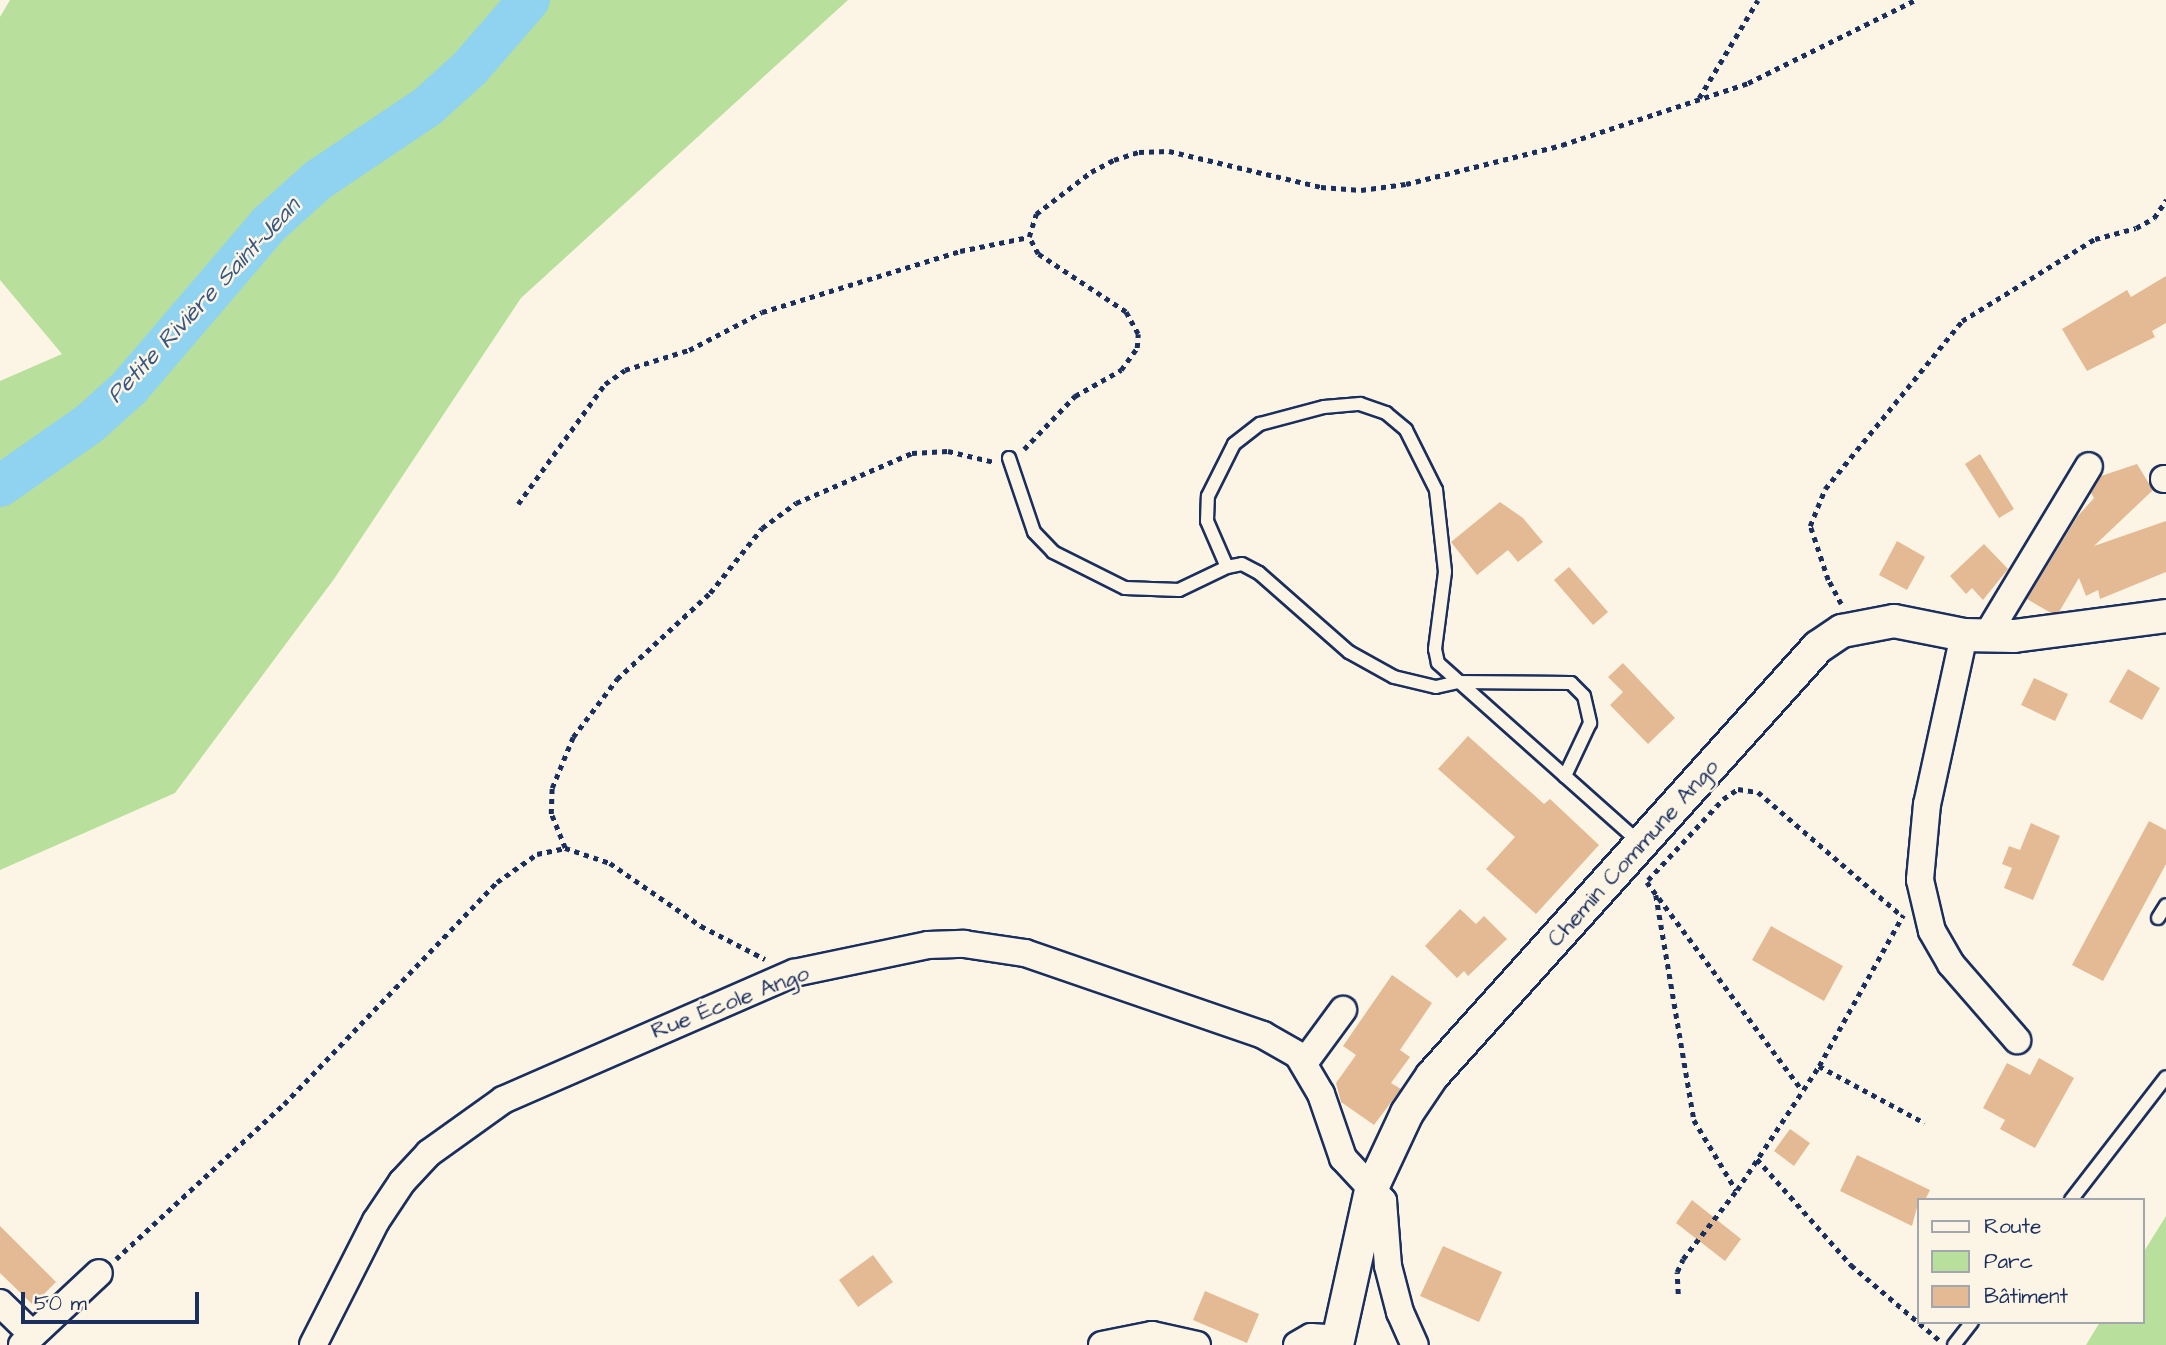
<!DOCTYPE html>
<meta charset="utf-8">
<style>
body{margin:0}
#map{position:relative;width:2166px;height:1345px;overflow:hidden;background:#fcf5e5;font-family:"Architects Daughter",sans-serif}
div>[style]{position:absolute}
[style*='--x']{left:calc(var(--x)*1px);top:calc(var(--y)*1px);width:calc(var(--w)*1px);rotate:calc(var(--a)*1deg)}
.green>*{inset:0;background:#b8df9b}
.river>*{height:42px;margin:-21px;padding:0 21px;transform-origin:21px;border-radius:21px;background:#8fd3f1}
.building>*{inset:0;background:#e4ba94}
.path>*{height:4.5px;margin-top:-2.25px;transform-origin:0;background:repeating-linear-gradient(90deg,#1b2f5e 0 5px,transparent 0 10px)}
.roads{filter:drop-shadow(2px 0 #1b2f5e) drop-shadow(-2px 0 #1b2f5e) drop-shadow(0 2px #1b2f5e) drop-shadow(0 -2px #1b2f5e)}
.service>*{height:12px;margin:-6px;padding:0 6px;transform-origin:6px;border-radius:6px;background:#fcf5e5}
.minor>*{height:26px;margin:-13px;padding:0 13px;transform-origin:13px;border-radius:13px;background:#fcf5e5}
.tertiary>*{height:32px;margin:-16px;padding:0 16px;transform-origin:16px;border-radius:16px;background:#fcf5e5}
span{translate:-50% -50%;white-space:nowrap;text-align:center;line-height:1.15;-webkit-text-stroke:5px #fcf5e5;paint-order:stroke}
.street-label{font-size:23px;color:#1b2f5e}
.water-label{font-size:24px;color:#385883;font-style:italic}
.legend{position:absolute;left:1917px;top:1198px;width:228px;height:126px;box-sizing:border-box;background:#fcf5e5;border:2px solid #a2a6af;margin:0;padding:9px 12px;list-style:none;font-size:21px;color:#1b2f5e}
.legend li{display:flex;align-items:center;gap:14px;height:35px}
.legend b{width:35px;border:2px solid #a2a6af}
.scale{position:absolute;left:21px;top:1292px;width:178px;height:32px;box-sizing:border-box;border:4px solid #1b2f5e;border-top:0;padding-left:9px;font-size:21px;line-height:24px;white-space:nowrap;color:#1b2f5e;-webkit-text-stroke:5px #fcf5e5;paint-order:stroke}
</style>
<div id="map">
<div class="green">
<i style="clip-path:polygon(10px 0,848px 0,521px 298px,334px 579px,175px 793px,0 870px,0 381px,62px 354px,0 280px,0 17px)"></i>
<i style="clip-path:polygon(2166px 1216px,2166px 1345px,2086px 1345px,2100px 1322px,2143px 1322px,2143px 1253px)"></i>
</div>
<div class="river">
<i style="--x:0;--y:486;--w:108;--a:-34.9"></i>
<i style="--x:89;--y:424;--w:54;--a:-42"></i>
<i style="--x:129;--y:388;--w:216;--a:-49.5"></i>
<i style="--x:269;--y:224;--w:66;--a:-41.9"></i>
<i style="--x:318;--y:180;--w:133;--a:-33.9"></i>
<i style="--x:428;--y:106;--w:57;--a:-42.1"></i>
<i style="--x:470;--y:68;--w:90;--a:-49.1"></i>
</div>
<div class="building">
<i style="clip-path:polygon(2166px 276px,2166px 323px,2152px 331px,2155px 337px,2087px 371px,2062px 329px,2127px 290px,2131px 297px)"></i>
<i style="clip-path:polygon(1980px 454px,2014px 509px,1999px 518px,1965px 464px)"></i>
<i style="clip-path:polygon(2137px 464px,2153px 490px,2094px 546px,2166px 521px,2166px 572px,2100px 599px,2098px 590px,2086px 596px,2079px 578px,2059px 612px,2051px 613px,2027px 599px,2077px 517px,2094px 498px,2091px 493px,2101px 476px)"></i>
<i style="clip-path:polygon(1500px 502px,1523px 518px,1543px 542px,1518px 562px,1508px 550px,1477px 575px,1451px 542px)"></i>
<i style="clip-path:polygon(1897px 541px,1925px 557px,1907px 590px,1879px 575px)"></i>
<i style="clip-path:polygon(1984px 544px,2008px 569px,1983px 600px,1972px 588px,1966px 594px,1950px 576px)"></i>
<i style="clip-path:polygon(1569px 567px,1608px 612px,1593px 625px,1554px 580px)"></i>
<i style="clip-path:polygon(1623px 663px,1675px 718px,1648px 744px,1610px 705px,1623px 692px,1608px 677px)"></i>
<i style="clip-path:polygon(2128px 669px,2160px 688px,2142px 720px,2109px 702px)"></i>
<i style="clip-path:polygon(2034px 678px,2068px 694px,2055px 721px,2021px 705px)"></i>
<i style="clip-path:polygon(1468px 736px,1544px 804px,1550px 799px,1599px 845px,1536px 914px,1486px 869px,1515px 837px,1438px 769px)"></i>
<i style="clip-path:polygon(2149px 821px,2166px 830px,2166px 864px,2103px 981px,2072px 965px)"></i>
<i style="clip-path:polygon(2031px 823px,2060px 836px,2033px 900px,2004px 888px,2012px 868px,2002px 864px,2009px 846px,2020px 850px)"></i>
<i style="clip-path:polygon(1460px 909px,1476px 924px,1484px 916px,1507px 939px,1468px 976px,1464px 971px,1457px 978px,1425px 946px)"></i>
<i style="clip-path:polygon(1771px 926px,1843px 966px,1824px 1001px,1752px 960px)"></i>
<i style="clip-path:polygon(1392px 975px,1432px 1003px,1400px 1050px,1410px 1057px,1391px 1083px,1401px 1089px,1374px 1125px,1341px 1102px,1336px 1083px,1356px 1055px,1343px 1046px)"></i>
<i style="clip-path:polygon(2039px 1058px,2074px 1078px,2035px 1148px,2000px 1129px,2005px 1120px,1983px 1108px,2007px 1063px,2030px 1075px)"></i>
<i style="clip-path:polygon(1790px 1129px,1810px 1143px,1794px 1166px,1774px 1151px)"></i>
<i style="clip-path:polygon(1857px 1155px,1930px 1190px,1925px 1200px,1919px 1200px,1912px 1226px,1840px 1191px)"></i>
<i style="clip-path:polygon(1692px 1200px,1741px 1239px,1725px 1261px,1676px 1223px)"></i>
<i style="clip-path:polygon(0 1226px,56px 1282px,33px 1305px,0 1273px)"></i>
<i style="clip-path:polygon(1443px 1246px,1502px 1272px,1479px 1322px,1420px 1296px)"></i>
<i style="clip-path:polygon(873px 1255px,893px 1282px,858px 1307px,839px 1280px)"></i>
<i style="clip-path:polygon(1205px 1291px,1259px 1314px,1247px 1343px,1193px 1320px)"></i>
</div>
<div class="path">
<i style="--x:1699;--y:98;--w:114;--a:-59"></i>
<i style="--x:1024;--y:449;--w:74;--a:-46.1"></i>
<i style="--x:1075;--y:396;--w:53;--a:-29.5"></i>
<i style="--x:1121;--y:370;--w:27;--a:-54"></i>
<i style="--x:1137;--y:348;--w:14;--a:-86"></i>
<i style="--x:1138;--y:334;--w:25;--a:-119"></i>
<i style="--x:1126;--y:312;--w:105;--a:-146.6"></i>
<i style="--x:1038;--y:254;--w:19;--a:-118"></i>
<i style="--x:1029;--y:237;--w:24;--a:-73"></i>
<i style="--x:1036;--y:214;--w:69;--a:-37.4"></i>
<i style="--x:1091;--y:172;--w:26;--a:-28"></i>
<i style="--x:1114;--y:160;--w:26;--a:-18"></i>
<i style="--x:1139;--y:152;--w:30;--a:-2"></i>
<i style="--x:1169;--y:151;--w:156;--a:13.3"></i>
<i style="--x:1321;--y:187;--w:40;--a:4.3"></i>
<i style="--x:1361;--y:190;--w:45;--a:-7.6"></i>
<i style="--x:1406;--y:184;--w:161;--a:-14"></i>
<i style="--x:1562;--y:145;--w:196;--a:-18.4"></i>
<i style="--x:1748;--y:83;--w:186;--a:-26.4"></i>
<i style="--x:518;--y:504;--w:148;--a:-54.1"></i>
<i style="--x:605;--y:384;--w:24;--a:-35"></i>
<i style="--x:625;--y:370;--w:67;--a:-17.4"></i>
<i style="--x:689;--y:350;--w:82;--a:-27.5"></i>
<i style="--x:762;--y:312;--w:207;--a:-17.1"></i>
<i style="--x:960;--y:251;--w:70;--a:-11.5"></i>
<i style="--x:1841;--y:604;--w:27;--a:-118"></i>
<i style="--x:1828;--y:580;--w:57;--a:-108.4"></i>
<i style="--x:1810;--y:526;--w:40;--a:-68"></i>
<i style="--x:1825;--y:489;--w:217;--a:-50.8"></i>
<i style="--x:1962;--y:321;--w:156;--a:-31.7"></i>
<i style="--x:2095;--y:239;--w:42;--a:-15"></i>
<i style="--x:2136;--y:228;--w:21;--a:-29"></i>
<i style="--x:2154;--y:218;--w:22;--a:-56"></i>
<i style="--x:565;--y:848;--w:37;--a:-112"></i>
<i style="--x:551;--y:814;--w:26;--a:-88"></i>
<i style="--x:552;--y:788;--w:55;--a:-67.6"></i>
<i style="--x:573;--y:737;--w:73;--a:-52.8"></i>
<i style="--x:617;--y:679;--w:127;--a:-42.8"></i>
<i style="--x:710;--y:593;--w:83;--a:-51.3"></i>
<i style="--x:762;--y:528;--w:42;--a:-36.3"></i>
<i style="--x:796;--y:503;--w:126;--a:-23.3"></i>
<i style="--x:912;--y:453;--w:36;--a:-3"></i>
<i style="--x:948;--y:451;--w:47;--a:13.4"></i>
<i style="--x:1648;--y:880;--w:110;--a:-47.2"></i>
<i style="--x:1723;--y:799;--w:18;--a:-34"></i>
<i style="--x:1738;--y:789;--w:20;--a:9"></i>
<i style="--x:1758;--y:792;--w:190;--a:40.7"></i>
<i style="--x:1647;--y:882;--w:259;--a:53.3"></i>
<i style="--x:1656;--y:895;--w:228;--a:80.4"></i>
<i style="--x:1694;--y:1120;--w:82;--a:59"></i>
<i style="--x:1819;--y:1066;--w:120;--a:28.3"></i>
<i style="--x:1757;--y:1159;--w:142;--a:48.4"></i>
<i style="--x:1851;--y:1265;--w:116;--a:40.4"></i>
<i style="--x:116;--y:1259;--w:229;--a:-42.7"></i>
<i style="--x:284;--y:1104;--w:308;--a:-46.2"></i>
<i style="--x:497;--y:882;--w:49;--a:-35"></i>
<i style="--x:537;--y:854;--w:29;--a:-12"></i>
<i style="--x:565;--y:848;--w:47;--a:18.4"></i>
<i style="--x:610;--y:863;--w:111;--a:34.7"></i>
<i style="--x:701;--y:926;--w:72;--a:27.3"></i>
<i style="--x:1678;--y:1294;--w:22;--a:-93"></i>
<i style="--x:1677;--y:1272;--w:14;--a:-65"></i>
<i style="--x:1683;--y:1259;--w:88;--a:-52"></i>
<i style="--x:1737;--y:1190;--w:149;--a:-56.5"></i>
<i style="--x:1819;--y:1066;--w:173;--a:-60.9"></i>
</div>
<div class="roads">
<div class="service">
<i style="--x:1009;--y:458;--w:78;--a:71.3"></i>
<i style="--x:1034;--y:532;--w:28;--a:46"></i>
<i style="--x:1053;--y:552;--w:80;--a:26.6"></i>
<i style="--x:1125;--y:588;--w:54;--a:2.1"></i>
<i style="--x:1179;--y:590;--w:53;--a:-25.6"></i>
<i style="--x:1227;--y:567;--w:15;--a:-11"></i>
<i style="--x:1242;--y:564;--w:19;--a:28"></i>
<i style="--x:1259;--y:573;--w:120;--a:41.3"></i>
<i style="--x:1349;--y:652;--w:51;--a:29.1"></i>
<i style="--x:1394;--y:677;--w:43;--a:13.4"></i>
<i style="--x:1436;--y:687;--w:23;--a:-13"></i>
<i style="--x:1458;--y:682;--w:113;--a:0.5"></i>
<i style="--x:1571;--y:683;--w:18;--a:45"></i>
<i style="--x:1584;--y:696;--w:28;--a:77"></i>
<i style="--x:1590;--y:723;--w:59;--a:115.3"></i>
<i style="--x:1227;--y:567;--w:50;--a:-113.5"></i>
<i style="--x:1207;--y:521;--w:25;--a:-88"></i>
<i style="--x:1208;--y:496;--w:58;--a:-63.4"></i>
<i style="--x:1234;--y:444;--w:33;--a:-38"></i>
<i style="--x:1260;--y:424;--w:66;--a:-14.9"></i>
<i style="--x:1324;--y:407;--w:36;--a:-5"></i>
<i style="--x:1360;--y:404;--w:28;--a:19"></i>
<i style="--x:1386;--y:413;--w:26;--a:40"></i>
<i style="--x:1406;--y:430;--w:67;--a:63.4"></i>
<i style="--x:1436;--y:490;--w:82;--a:83.7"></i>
<i style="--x:1445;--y:572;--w:78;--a:97.4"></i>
<i style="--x:1435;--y:649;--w:14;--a:78"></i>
<i style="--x:1438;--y:663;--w:273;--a:41.7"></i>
<i style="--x:2158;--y:918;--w:15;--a:-58"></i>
<i style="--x:2071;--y:1200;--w:155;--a:-52.3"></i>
<i style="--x:1954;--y:1345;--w:29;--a:-52"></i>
</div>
<div class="minor">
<i style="--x:2164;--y:479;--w:2;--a:0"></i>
<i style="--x:1964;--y:635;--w:173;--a:102.3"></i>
<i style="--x:1927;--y:804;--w:76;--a:95.3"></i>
<i style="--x:1920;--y:880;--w:52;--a:76.8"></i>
<i style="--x:1932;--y:931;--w:38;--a:60"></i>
<i style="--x:1951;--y:964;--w:101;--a:49"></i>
<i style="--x:1987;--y:635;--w:197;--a:-58.9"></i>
<i style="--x:1304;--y:1063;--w:66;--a:-53.7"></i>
<i style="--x:0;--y:1303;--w:45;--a:44.1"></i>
<i style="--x:22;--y:1345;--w:105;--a:-43.1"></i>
<i style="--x:313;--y:1345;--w:139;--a:-63.1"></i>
<i style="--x:376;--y:1221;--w:47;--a:-56.3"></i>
<i style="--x:402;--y:1182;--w:40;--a:-47"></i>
<i style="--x:429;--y:1153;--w:91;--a:-35.6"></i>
<i style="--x:503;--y:1100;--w:318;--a:-23.6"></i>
<i style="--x:794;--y:973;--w:137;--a:-11.8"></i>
<i style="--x:928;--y:945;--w:36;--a:-2"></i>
<i style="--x:964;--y:944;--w:62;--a:8.4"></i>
<i style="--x:1025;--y:953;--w:252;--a:19"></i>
<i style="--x:1263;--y:1035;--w:40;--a:29.7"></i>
<i style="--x:1298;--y:1055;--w:45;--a:59.5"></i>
<i style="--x:1321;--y:1094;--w:68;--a:71"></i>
<i style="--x:1343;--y:1158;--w:59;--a:47.1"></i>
<i style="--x:1383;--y:1201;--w:65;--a:85.6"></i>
<i style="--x:1388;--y:1266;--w:48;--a:75.4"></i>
<i style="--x:1400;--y:1312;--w:36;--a:66"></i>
<i style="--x:1102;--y:1345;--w:51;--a:-11.3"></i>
<i style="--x:1152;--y:1335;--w:46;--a:12.5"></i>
<i style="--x:1297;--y:1345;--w:16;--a:-30"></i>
<i style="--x:1311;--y:1337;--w:26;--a:4"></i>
</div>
<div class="tertiary">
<i style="--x:1337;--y:1345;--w:159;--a:-77.6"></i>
<i style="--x:1371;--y:1190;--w:85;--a:-64.9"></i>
<i style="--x:1407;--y:1113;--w:45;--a:-56"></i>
<i style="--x:1432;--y:1076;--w:577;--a:-48.02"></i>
<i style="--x:1818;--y:647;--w:29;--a:-34"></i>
<i style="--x:1842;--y:631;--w:53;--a:-10.9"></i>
<i style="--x:1894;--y:621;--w:71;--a:11.3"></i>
<i style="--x:1964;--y:635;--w:50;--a:1.1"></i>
<i style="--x:2014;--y:636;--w:153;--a:-7.5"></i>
</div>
</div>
<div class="street-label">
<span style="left:1633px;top:853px;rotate:-48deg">Chemin Commune Ango</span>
<span style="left:730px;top:1002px;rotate:-21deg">Rue École Ango</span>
</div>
<div class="water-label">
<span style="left:204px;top:301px;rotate:-47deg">Petite Rivière Saint-Jean</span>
</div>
<ul class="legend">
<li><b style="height:9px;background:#fcf5e5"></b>Route</li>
<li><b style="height:19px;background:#b8df9b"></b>Parc</li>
<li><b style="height:19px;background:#e4ba94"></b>Bâtiment</li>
</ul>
<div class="scale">50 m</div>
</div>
